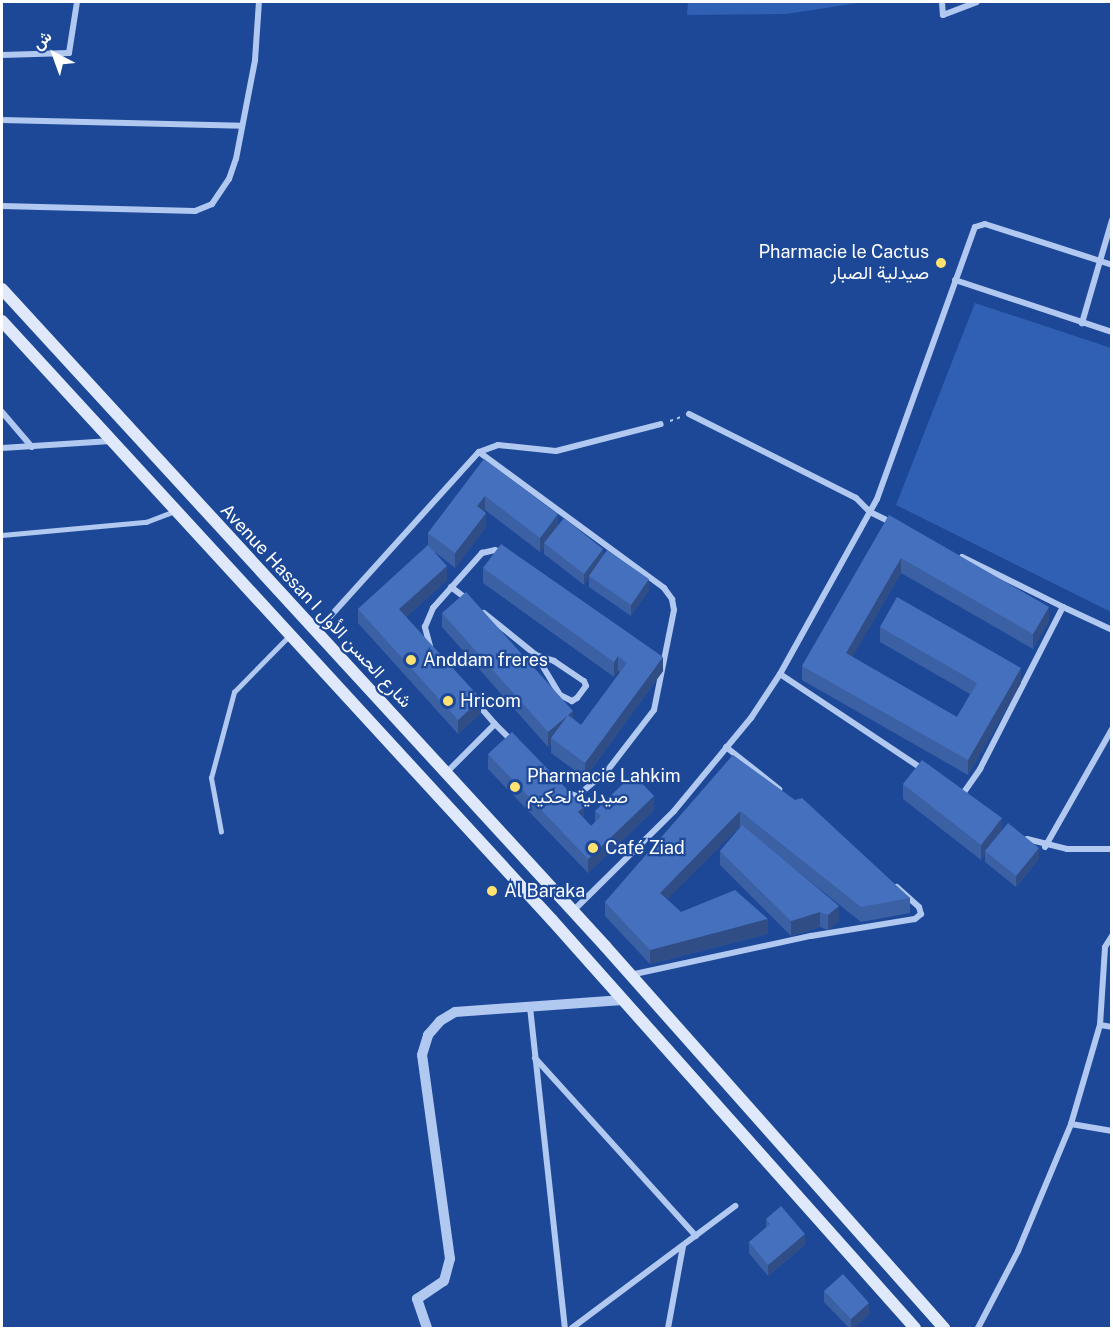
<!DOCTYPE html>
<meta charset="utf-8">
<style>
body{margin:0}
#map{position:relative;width:1113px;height:1330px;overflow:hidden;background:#1c4897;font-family:"Public Sans",Vazirmatn,sans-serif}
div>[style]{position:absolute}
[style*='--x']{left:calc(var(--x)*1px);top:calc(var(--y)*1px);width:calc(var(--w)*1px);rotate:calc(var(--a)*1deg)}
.green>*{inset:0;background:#3060b4}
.path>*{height:2px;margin-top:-1px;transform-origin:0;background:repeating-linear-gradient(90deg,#b1c8f0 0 3px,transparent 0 7.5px)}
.service>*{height:4.5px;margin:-2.25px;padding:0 2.25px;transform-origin:2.25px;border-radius:2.25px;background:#b1c8f0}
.minor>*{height:6px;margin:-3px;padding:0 3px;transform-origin:3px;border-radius:3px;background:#b1c8f0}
.tertiary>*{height:10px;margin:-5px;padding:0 5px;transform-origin:5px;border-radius:5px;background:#b1c8f0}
.secondary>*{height:12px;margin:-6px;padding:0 6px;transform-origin:6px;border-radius:6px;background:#dfe9fb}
.wall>*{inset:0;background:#3b60a3}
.shaded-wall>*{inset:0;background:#304e85}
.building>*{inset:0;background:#4570be}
.dots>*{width:16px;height:16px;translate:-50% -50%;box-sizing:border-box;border:3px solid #1c4897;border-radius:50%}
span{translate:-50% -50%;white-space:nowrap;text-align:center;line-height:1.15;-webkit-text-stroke:4.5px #1c4897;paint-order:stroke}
.poi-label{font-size:18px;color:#fff}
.right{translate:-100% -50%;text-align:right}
.left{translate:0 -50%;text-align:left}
.street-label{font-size:18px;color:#fff}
.frame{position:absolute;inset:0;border:3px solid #fff;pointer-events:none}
.north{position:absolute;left:24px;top:24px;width:60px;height:60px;-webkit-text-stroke:4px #1c4897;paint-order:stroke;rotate:319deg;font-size:16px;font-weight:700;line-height:24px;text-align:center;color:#fff}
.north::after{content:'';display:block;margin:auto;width:21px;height:27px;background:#fff;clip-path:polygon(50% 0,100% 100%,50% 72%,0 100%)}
</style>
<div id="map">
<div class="green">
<i style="clip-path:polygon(688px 2px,858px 2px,858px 3px,786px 14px,687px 15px)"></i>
<i style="clip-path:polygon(975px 303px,1111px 348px,1111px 612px,896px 505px)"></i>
</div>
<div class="path">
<i style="--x:670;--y:421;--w:12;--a:-20"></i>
</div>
<div class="service">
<i style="--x:2;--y:535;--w:145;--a:-5.2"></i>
<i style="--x:146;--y:522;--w:30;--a:-21"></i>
<i style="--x:221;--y:832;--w:55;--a:-100.5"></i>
<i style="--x:211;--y:778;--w:89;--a:-75"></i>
<i style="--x:234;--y:692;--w:80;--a:-45.5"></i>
</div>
<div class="minor">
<i style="--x:942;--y:2;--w:13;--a:86"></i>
<i style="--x:943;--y:15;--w:36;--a:-21"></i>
<i style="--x:2;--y:55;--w:67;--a:-1.7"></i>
<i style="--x:69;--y:53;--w:52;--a:-81.1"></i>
<i style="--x:2;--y:120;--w:240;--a:1.4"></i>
<i style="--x:2;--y:206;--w:193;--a:1.5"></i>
<i style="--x:195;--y:211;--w:18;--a:-22"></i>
<i style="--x:212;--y:204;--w:30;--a:-56"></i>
<i style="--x:229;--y:179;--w:21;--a:-71"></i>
<i style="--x:236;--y:159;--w:101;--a:-79.1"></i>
<i style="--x:255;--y:60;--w:58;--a:-86.1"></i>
<i style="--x:1112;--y:220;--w:43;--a:106.3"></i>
<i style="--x:1100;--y:261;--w:13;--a:18"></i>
<i style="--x:955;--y:280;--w:165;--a:18.3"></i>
<i style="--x:2;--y:412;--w:46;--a:49.4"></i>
<i style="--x:689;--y:414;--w:187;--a:26.7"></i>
<i style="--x:856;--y:498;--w:20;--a:45"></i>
<i style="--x:870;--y:512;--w:25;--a:26"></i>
<i style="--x:2;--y:448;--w:109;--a:-3.7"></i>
<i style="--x:479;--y:452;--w:20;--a:-20"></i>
<i style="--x:498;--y:445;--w:58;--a:5.9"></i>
<i style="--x:556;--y:451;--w:108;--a:-14.4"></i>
<i style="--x:962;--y:557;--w:113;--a:26.3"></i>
<i style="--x:451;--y:587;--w:20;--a:37"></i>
<i style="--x:484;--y:613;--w:67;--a:38.9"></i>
<i style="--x:536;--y:655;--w:19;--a:18"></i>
<i style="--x:554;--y:661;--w:36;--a:34"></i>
<i style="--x:584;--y:681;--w:5;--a:68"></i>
<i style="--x:586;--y:686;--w:15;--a:127"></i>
<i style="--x:577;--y:698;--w:6;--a:149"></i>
<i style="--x:572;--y:701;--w:13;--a:-153"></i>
<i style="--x:560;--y:695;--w:47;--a:-121"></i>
<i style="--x:317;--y:631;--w:241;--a:-47.9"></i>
<i style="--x:479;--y:452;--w:230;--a:36.3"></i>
<i style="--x:664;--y:588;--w:14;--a:54"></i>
<i style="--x:672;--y:599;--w:11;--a:80"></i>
<i style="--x:674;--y:610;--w:102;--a:101.3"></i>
<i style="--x:654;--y:710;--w:77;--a:127.6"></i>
<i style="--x:607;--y:771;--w:39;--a:140"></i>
<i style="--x:577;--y:796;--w:9;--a:-162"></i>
<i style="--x:430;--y:646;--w:20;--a:-105"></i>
<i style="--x:425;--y:627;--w:21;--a:-67"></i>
<i style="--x:433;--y:608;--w:74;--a:-48.3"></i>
<i style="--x:482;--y:553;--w:13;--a:-13"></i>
<i style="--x:495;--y:550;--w:9;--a:21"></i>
<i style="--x:780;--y:674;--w:173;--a:33.7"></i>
<i style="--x:495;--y:724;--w:24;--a:45"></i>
<i style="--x:726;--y:747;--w:68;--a:38.4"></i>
<i style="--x:446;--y:773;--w:69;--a:-45"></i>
<i style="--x:495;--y:724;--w:29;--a:-131"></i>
<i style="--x:962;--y:795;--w:32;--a:-55"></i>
<i style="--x:980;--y:769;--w:182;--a:-62.9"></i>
<i style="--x:1063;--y:607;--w:54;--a:25.1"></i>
<i style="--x:1027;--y:839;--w:41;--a:14"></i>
<i style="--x:1067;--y:849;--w:45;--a:0"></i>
<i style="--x:1045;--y:847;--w:136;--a:-60.4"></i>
<i style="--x:573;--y:911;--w:142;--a:-44.7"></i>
<i style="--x:674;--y:811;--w:121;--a:-50.4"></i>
<i style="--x:751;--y:718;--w:53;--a:-56.6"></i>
<i style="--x:780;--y:674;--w:200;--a:-61"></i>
<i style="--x:877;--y:499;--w:289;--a:-70.2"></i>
<i style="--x:975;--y:227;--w:10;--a:-17"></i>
<i style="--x:985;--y:224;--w:121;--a:17.8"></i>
<i style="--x:1100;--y:261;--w:65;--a:106.2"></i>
<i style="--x:630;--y:975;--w:185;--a:-12.2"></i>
<i style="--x:811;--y:936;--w:105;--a:-9.3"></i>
<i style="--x:915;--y:919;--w:8;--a:-40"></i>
<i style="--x:921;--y:914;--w:7;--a:-106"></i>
<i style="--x:919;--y:907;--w:30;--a:-138"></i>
<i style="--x:530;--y:1007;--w:323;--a:83.8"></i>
<i style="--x:1100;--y:1025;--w:12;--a:9"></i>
<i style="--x:535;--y:1058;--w:240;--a:47.9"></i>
<i style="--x:1071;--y:1124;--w:42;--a:9.7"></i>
<i style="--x:572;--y:1328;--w:204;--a:-36.8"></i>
<i style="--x:668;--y:1328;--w:83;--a:-79.6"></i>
<i style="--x:978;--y:1328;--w:87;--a:-62.5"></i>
<i style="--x:1018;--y:1251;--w:138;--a:-67.3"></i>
<i style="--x:1071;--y:1124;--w:103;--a:-73.7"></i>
<i style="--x:1100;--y:1025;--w:78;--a:-86.3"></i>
<i style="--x:1105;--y:947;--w:13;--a:-58"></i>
</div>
<div class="tertiary">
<i style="--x:427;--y:1328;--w:31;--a:-109"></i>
<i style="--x:417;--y:1299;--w:32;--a:-34"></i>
<i style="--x:444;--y:1281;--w:23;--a:-75"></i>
<i style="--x:450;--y:1259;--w:206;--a:-97.8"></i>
<i style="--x:422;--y:1055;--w:21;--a:-73"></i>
<i style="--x:428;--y:1035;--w:18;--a:-49"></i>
<i style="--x:440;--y:1021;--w:17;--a:-31"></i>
<i style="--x:455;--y:1012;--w:168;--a:-4.1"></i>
</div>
<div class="secondary">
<i style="--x:2;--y:289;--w:892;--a:47.45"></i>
<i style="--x:605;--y:946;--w:511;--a:48.41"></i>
<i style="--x:2;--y:321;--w:813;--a:47.44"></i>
<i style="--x:552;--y:920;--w:546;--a:48.34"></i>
</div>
<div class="wall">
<i style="clip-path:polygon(484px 459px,558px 525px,603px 556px,649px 590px,631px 616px,589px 587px,589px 578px,584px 585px,544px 554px,544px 547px,540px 552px,485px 510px,484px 511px,486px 527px,455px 568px,435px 552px,447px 580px,406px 617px,481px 713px,458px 734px,358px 623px,358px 609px,428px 545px,428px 533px)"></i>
<i style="clip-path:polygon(889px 515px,1049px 621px,1033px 649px,901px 573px,852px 657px,957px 717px,970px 694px,880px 642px,880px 627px,1021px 683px,968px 775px,802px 680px,802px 666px)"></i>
<i style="clip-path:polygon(483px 568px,663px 671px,585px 778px,551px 753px,551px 744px,548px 747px,442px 627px,442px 613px,581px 725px,620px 672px,618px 671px,614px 677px,483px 583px)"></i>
<i style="clip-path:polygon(488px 754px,584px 818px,591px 826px,595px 822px,595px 811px,654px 810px,588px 873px,488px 769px)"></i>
<i style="clip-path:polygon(733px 755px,910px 898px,910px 913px,861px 922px,788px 864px,839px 921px,828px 930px,820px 927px,791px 936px,720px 865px,720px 851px,741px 827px,740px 826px,667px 899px,681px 912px,768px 934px,650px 964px,605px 916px,605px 902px)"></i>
<i style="clip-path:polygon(903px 784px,1002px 830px,1039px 859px,1016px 887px,985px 862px,985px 854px,981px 860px,903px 799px)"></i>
<i style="clip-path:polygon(766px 1219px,805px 1245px,768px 1276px,749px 1253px,749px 1242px,766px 1228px)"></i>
<i style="clip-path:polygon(824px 1291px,869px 1314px,853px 1329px,850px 1329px,824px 1302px)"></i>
</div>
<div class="shaded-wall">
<i style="clip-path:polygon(485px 496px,485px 510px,477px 521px,477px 506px)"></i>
<i style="clip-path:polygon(486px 513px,486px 527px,455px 568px,455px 553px)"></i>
<i style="clip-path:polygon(558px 514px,558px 529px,544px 543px,544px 547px,540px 552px,540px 538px)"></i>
<i style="clip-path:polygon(603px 549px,603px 560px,589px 576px,589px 578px,584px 585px,584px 574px)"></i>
<i style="clip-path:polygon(901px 558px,901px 573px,846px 668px,846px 653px)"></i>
<i style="clip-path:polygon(447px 566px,447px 580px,399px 623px,399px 609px)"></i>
<i style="clip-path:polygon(649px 579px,649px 590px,631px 616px,631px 605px)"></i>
<i style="clip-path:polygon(1049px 607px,1049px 621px,1033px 649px,1033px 634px)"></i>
<i style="clip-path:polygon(618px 656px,618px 671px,614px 677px,614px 662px)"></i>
<i style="clip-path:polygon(663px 657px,663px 671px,585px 778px,585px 763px)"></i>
<i style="clip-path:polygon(1021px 668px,1021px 683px,968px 775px,968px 760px)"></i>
<i style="clip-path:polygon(481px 699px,481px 713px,458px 734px,458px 720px)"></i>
<i style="clip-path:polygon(573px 711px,573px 725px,551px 738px,551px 744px,548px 747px,548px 732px)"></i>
<i style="clip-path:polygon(654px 796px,654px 810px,588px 873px,588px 859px)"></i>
<i style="clip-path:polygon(584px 807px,584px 821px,578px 812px)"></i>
<i style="clip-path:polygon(740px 811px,740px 826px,660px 907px,660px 893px)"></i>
<i style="clip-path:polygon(1002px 818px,1002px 833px,985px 851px,985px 854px,981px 860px,981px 845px)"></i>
<i style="clip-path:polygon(1039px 848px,1039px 859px,1016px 887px,1016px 876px)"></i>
<i style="clip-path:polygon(839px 906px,839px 921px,828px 930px,828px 915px)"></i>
<i style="clip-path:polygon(820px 912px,820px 927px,791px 936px,791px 921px)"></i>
<i style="clip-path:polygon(768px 919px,768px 934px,650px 964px,650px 950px)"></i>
<i style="clip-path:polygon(805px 1234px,805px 1245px,768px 1276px,768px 1265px)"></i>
<i style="clip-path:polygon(869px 1303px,869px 1314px,853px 1329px,851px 1329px,851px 1319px)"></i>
</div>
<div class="building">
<i style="clip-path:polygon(484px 459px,558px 514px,540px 538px,485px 496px,477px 506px,486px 513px,455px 553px,428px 533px)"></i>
<i style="clip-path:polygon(889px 515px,1049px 607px,1033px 634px,901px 558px,846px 653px,957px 717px,977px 683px,880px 627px,897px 597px,1021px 668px,968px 760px,802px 666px)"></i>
<i style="clip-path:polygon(564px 518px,603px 549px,584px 574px,544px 543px)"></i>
<i style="clip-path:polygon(501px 544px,663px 657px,585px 763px,551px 738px,568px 715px,581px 725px,627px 663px,618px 656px,614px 662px,483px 568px)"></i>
<i style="clip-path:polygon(428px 545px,447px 566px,399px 609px,481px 699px,458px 720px,358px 609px)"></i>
<i style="clip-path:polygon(607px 550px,649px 579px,631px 605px,589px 576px)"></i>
<i style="clip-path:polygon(466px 592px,573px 711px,548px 732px,442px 613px)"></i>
<i style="clip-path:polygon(512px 732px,584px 807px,578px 812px,591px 826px,601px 816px,595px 811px,633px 774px,654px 796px,588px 859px,488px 754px)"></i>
<i style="clip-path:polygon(733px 755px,795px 800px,802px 798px,910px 898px,861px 907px,740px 811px,660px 893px,681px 912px,735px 890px,768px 919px,650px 950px,605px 902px)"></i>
<i style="clip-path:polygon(922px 760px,1002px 818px,981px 845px,903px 784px)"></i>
<i style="clip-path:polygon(1008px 823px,1039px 848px,1016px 876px,985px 851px)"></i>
<i style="clip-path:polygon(742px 825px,839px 906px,828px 915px,820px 912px,791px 921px,720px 851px)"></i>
<i style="clip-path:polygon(781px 1206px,805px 1234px,768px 1265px,749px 1242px,770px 1224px,766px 1219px)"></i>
<i style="clip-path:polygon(843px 1274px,869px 1303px,851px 1319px,824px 1291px)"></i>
</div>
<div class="dots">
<i style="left:941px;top:263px;background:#ffe270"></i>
<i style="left:411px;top:660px;background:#ffe270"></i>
<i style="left:448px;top:701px;background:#ffe270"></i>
<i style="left:515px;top:787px;background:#ffe270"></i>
<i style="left:593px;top:848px;background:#ffe270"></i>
<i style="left:492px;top:891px;background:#ffe270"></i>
</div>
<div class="poi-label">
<span class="right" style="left:929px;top:263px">Pharmacie le Cactus<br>صيدلية الصبار</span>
<span class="left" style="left:423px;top:660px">Anddam freres</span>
<span class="left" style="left:460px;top:701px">Hricom</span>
<span class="left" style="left:527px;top:787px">Pharmacie Lahkim<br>صيدلية لحكيم</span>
<span class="left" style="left:605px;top:848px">Café Ziad</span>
<span class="left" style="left:504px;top:891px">Al Baraka</span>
</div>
<div class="street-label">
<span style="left:316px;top:606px;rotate:47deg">Avenue Hassan I شارع الحسن الأول</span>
</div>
<div class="frame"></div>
<div class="north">ش</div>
</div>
